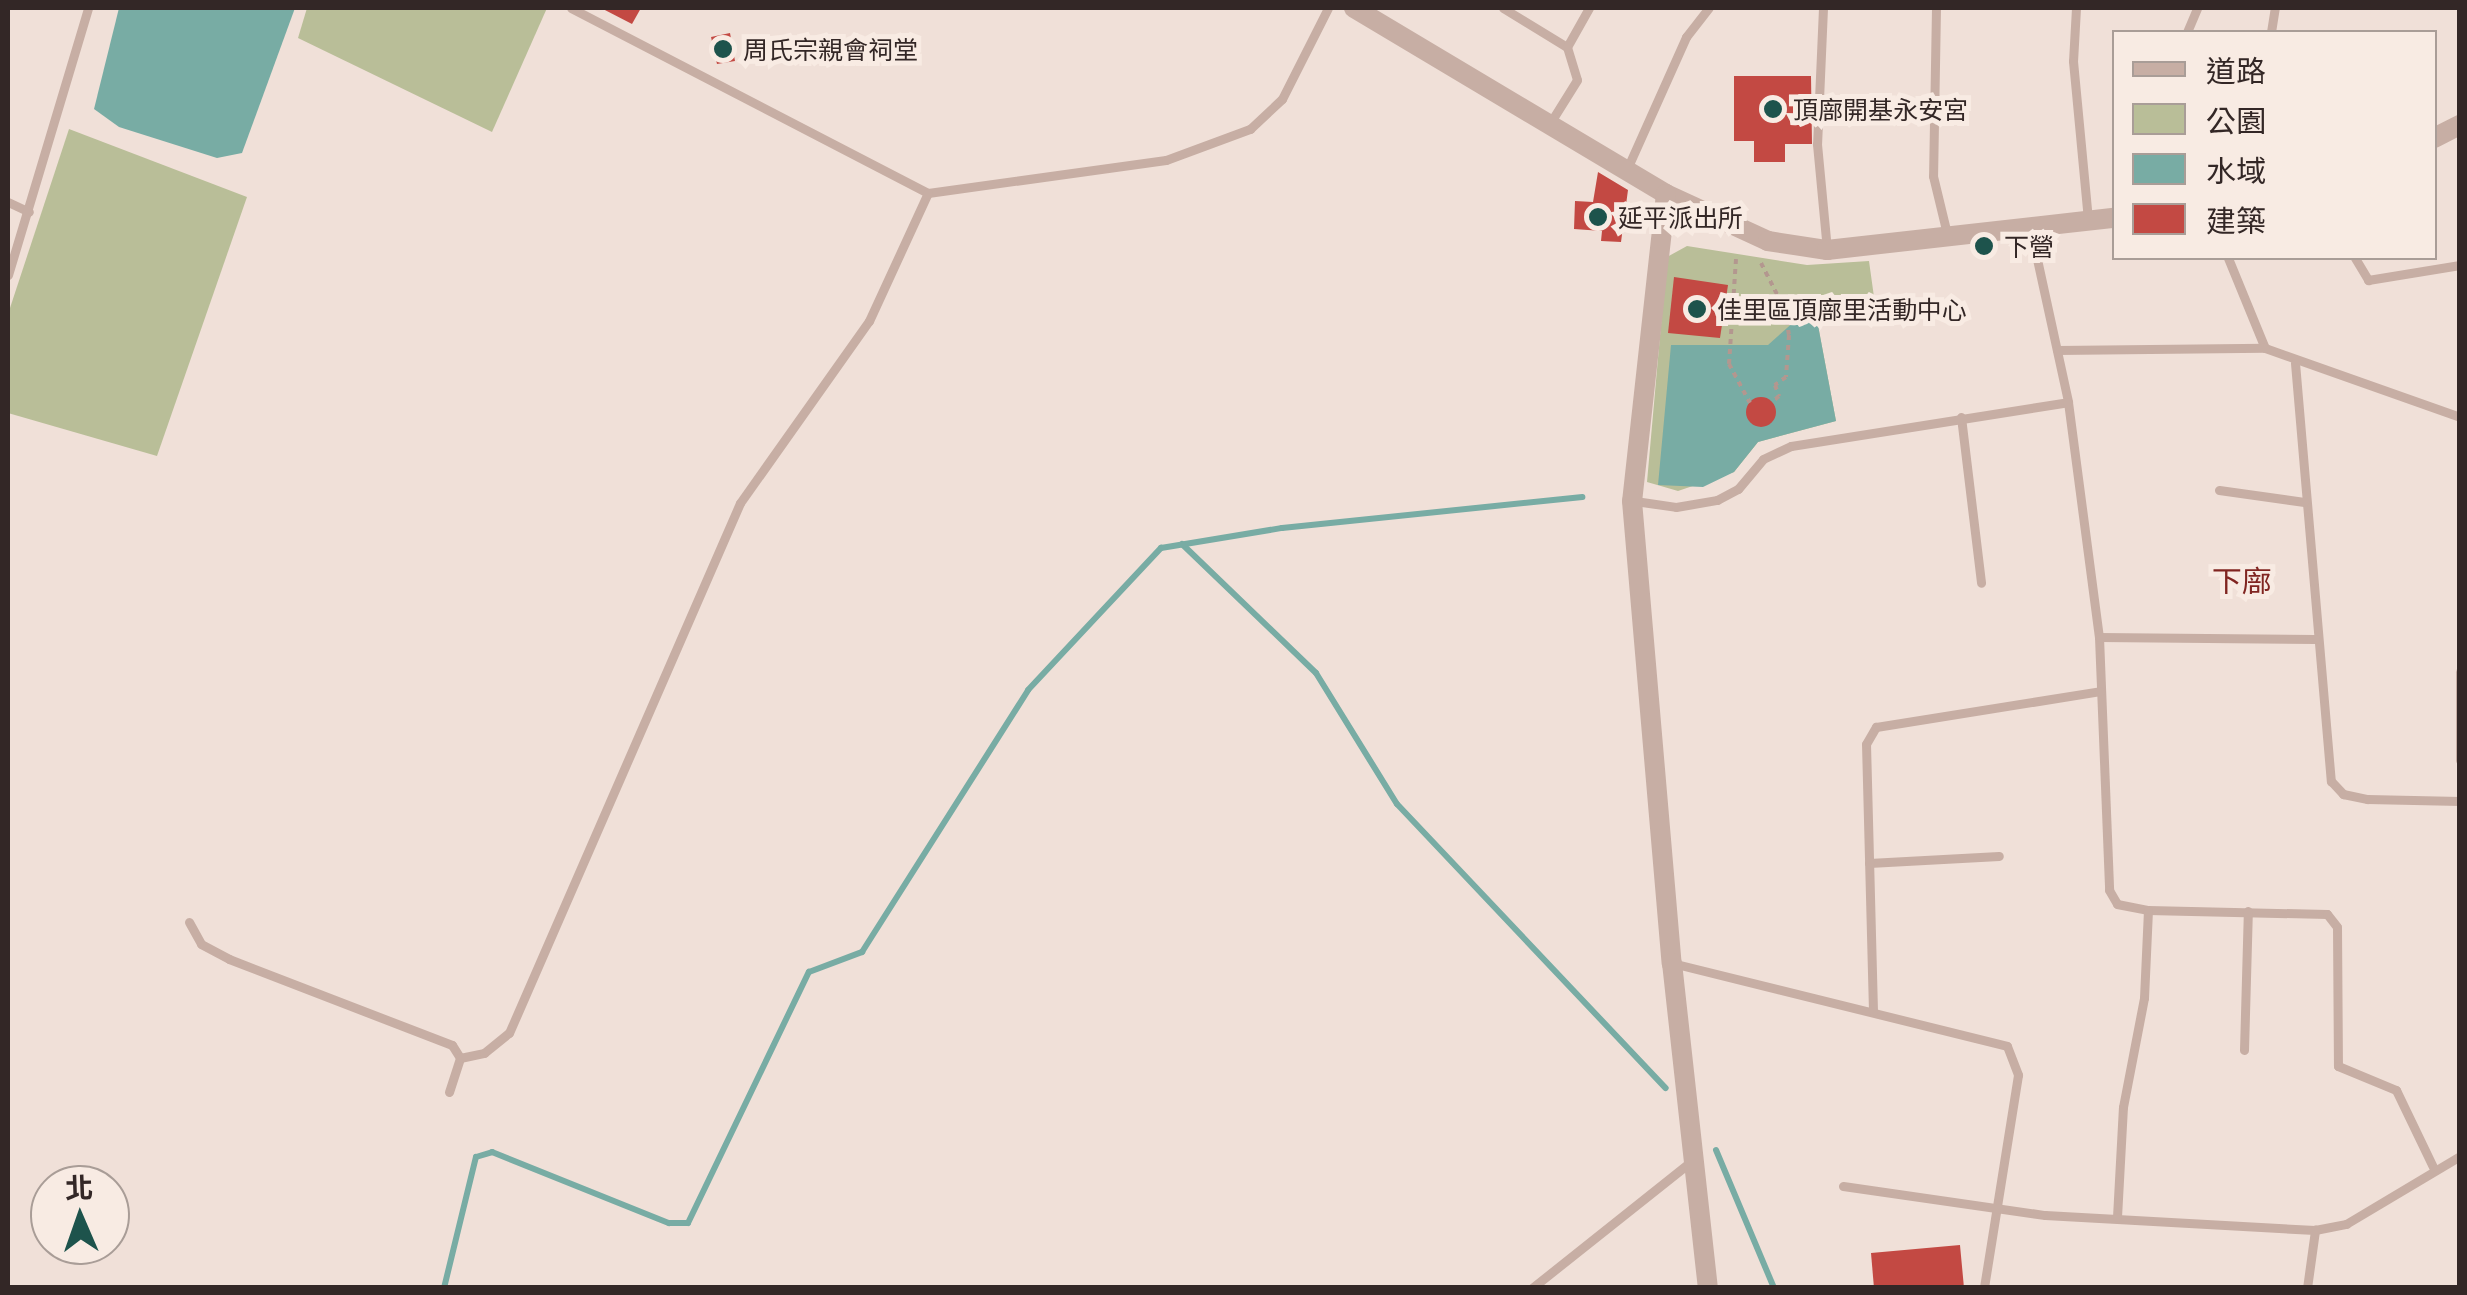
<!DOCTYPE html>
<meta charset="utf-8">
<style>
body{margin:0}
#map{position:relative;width:2467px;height:1295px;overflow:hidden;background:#f0e0d8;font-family:Barlow,"Noto Sans TC",sans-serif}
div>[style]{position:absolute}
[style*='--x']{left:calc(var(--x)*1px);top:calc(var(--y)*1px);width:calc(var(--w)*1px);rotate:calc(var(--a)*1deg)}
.green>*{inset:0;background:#b9be98}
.water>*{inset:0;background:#78aca4}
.stream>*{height:6px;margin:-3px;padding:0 3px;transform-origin:3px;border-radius:3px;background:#78aca4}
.building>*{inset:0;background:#c34943}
.round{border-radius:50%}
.path>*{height:4px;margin-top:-2px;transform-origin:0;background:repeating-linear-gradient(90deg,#b3978f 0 5px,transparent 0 10px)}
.service>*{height:9px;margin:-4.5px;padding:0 4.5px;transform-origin:4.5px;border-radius:4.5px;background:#c7aea4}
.tertiary>*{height:20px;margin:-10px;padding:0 10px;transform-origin:10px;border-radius:10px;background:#c7aea4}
.dots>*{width:28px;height:28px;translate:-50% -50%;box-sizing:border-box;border:5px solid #f8ebe3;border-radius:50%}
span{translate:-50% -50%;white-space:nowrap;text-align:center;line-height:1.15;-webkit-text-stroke:10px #f8ebe3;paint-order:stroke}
.poi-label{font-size:25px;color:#332726}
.left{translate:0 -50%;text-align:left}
.quarter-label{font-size:30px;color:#802521}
.frame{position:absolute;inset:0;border:10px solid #332726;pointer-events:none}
.legend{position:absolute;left:2112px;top:30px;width:325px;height:230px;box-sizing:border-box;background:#f8ebe3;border:2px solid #a99d97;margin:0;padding:12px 18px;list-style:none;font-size:30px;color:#332726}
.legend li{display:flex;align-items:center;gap:20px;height:50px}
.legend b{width:50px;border:2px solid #a99d97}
.north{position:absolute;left:30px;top:1165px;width:100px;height:100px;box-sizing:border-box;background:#f8ebe3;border:2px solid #a99d97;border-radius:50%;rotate:358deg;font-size:28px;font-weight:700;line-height:40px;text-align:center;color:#332726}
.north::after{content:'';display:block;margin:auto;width:35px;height:45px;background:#1d534c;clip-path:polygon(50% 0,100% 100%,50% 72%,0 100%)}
</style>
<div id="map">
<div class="green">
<i style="clip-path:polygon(307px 8px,547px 8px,492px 132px,298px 38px)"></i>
<i style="clip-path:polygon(69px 129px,247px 197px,157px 456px,8px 413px,8px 314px)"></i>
<i style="clip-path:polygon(1687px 246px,1807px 265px,1869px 261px,1874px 297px,1814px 304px,1836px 421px,1758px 442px,1734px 472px,1678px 491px,1647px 482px,1667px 257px)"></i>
</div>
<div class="water">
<i style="clip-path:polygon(119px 8px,295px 8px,242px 153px,217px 158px,119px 127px,94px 109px)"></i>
<i style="clip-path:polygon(1814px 304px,1836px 421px,1758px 442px,1734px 472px,1703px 487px,1658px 485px,1671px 345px,1768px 345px)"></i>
</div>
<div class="stream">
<i style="--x:1182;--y:544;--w:186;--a:43.9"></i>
<i style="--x:1316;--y:673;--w:154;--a:58.3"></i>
<i style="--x:1397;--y:804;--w:391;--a:46.6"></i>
<i style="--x:1716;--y:1150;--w:150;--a:67.2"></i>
<i style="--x:444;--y:1288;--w:135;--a:-76.3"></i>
<i style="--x:476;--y:1157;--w:17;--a:-17"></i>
<i style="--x:492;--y:1152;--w:191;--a:21.9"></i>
<i style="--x:669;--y:1223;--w:19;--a:0"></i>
<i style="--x:688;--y:1223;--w:279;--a:-64.3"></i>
<i style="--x:809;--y:972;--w:57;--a:-20.7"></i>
<i style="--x:862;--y:952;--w:310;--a:-57.6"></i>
<i style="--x:1028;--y:690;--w:195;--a:-46.9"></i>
<i style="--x:1161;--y:548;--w:123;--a:-9.4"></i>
<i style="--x:1282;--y:528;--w:302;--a:-5.9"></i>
</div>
<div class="building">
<i style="clip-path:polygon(601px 8px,641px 8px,632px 24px)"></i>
<i style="clip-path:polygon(730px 33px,735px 61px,717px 64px,711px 37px)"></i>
<i style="clip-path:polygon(1734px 76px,1811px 76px,1812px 144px,1785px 144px,1785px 162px,1754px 162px,1754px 141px,1734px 141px)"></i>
<i style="clip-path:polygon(1598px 172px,1628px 190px,1621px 242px,1601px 241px,1602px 231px,1574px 229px,1575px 201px,1593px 202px)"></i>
<i style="clip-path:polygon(1674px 277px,1728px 285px,1720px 338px,1668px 333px)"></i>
<i class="round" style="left:1746px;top:397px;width:30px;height:30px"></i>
<i style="clip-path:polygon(1960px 1245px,1964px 1288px,1874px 1288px,1871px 1253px)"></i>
</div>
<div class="path">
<i style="--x:1736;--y:259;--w:105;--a:93.8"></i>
<i style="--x:1729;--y:364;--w:44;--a:61.7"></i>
<i style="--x:1761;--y:263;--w:53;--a:62.9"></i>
<i style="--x:1785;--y:310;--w:25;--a:81"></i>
<i style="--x:1789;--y:335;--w:42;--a:94.1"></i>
<i style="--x:1786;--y:377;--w:14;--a:144"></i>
<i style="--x:1775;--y:385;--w:12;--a:70"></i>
<i style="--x:1779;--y:396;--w:9;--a:139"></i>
</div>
<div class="service">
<i style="--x:571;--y:8;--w:402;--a:27.4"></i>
<i style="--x:928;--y:193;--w:240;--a:-7.9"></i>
<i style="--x:1166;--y:160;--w:90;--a:-20.3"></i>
<i style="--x:1250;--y:129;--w:44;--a:-43.2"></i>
<i style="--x:1282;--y:99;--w:102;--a:-63.2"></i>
<i style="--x:1503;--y:8;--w:75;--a:31.4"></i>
<i style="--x:1567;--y:47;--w:34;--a:73"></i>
<i style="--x:1577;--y:80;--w:47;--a:122"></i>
<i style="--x:1823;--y:8;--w:136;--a:92.5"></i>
<i style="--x:1817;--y:144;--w:105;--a:84.6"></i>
<i style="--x:1936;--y:8;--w:168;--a:91"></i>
<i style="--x:1933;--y:176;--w:64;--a:76.4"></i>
<i style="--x:2076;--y:8;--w:53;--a:93.2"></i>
<i style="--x:2073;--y:61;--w:159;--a:84.6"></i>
<i style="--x:2187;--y:32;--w:26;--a:-67"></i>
<i style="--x:2271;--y:32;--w:24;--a:-81"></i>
<i style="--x:1567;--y:47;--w:45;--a:-60.6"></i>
<i style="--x:1627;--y:169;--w:145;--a:-65.9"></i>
<i style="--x:1686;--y:37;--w:37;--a:-52"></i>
<i style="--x:8;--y:202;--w:23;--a:25"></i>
<i style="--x:2030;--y:227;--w:179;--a:77.7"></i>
<i style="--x:2068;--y:402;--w:237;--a:82.5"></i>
<i style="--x:2099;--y:637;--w:253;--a:87.7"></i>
<i style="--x:2109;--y:890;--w:16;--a:60"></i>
<i style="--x:2117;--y:904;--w:32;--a:11"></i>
<i style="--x:2148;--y:910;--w:179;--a:1.3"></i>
<i style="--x:2327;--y:914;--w:16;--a:52"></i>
<i style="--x:2337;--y:927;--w:139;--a:89.6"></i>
<i style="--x:2338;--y:1066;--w:63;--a:22.5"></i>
<i style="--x:2396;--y:1090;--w:85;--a:64.3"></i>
<i style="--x:2228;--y:258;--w:97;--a:67.7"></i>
<i style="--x:2265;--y:348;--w:207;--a:19.5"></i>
<i style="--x:2355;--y:258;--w:26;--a:59"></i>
<i style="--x:2368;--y:280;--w:93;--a:-9.3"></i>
<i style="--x:8;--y:275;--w:279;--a:-73.3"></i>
<i style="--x:2057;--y:350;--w:208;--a:-0.6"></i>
<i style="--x:2295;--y:363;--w:420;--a:85.1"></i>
<i style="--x:2331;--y:781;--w:18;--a:47"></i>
<i style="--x:2343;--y:794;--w:25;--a:12"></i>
<i style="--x:2367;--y:799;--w:93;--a:1.2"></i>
<i style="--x:1961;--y:417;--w:167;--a:83.1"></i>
<i style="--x:2219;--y:490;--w:86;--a:8"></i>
<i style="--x:1635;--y:501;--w:41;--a:8.3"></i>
<i style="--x:1676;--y:507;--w:42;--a:-9.7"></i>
<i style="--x:1717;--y:500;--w:24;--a:-28"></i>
<i style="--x:1738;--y:489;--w:39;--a:-50"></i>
<i style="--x:1763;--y:459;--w:31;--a:-25"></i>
<i style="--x:1791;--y:446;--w:280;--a:-9"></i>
<i style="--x:2099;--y:637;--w:216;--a:0.5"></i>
<i style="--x:2460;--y:672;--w:88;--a:90"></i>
<i style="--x:1869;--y:863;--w:130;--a:-3.1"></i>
<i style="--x:189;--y:922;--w:25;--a:61"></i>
<i style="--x:201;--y:944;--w:32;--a:28"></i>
<i style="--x:229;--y:959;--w:239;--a:21.1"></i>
<i style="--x:452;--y:1045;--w:15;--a:58"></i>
<i style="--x:1672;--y:963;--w:345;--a:13.9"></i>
<i style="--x:2007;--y:1046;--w:31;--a:69"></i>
<i style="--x:2018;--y:1075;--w:216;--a:99.1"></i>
<i style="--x:1873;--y:1011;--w:267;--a:-91.5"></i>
<i style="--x:1866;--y:744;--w:20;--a:-60"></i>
<i style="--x:1876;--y:727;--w:227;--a:-9.1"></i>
<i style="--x:2244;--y:1050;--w:139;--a:-88.4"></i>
<i style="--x:449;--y:1092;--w:36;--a:-72"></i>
<i style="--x:460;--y:1058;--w:25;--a:-12"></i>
<i style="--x:484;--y:1053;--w:32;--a:-39"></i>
<i style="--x:509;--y:1033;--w:578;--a:-66.45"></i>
<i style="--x:740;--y:503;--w:223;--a:-54.7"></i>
<i style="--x:869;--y:321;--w:141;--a:-65.3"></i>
<i style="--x:1843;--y:1186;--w:204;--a:8.2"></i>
<i style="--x:2045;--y:1215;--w:270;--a:3.2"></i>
<i style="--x:2315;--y:1230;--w:32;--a:-11"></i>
<i style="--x:2346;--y:1224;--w:133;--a:-30.8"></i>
<i style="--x:2117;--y:1217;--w:110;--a:-86.9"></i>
<i style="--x:2123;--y:1107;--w:111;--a:-79.1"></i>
<i style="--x:2144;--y:998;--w:88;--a:-87.4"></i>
<i style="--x:1532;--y:1288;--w:207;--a:-38.5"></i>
<i style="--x:2307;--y:1288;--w:59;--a:-82.1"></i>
</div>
<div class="tertiary">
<i style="--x:1354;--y:8;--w:363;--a:30.8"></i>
<i style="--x:1666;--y:194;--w:112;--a:24.7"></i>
<i style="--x:1768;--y:241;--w:60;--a:8.7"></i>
<i style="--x:1827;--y:250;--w:289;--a:-6.4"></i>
<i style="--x:2434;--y:138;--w:29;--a:-27"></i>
<i style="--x:1666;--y:194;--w:309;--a:96.3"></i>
<i style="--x:1632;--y:501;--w:464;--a:85.1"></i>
<i style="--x:1672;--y:963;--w:327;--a:83.7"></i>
</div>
<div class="dots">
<i style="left:723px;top:49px;background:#1d534c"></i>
<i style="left:1773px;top:109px;background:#1d534c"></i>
<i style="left:1598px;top:217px;background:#1d534c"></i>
<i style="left:1984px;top:246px;background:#1d534c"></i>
<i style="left:1697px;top:309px;background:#1d534c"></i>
</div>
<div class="poi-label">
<span class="left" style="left:743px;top:49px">周氏宗親會祠堂</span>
<span class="left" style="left:1793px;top:109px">頂廍開基永安宮</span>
<span class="left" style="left:1618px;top:217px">延平派出所</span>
<span class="left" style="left:2004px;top:246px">下營</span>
<span class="left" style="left:1717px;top:309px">佳里區頂廍里活動中心</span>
</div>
<div class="quarter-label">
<span style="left:2242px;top:580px">下廍</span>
</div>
<div class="frame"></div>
<ul class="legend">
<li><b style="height:12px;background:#c7aea4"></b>道路</li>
<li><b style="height:28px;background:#b9be98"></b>公園</li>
<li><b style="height:28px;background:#78aca4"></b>水域</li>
<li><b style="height:28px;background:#c34943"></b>建築</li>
</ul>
<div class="north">北</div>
</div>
